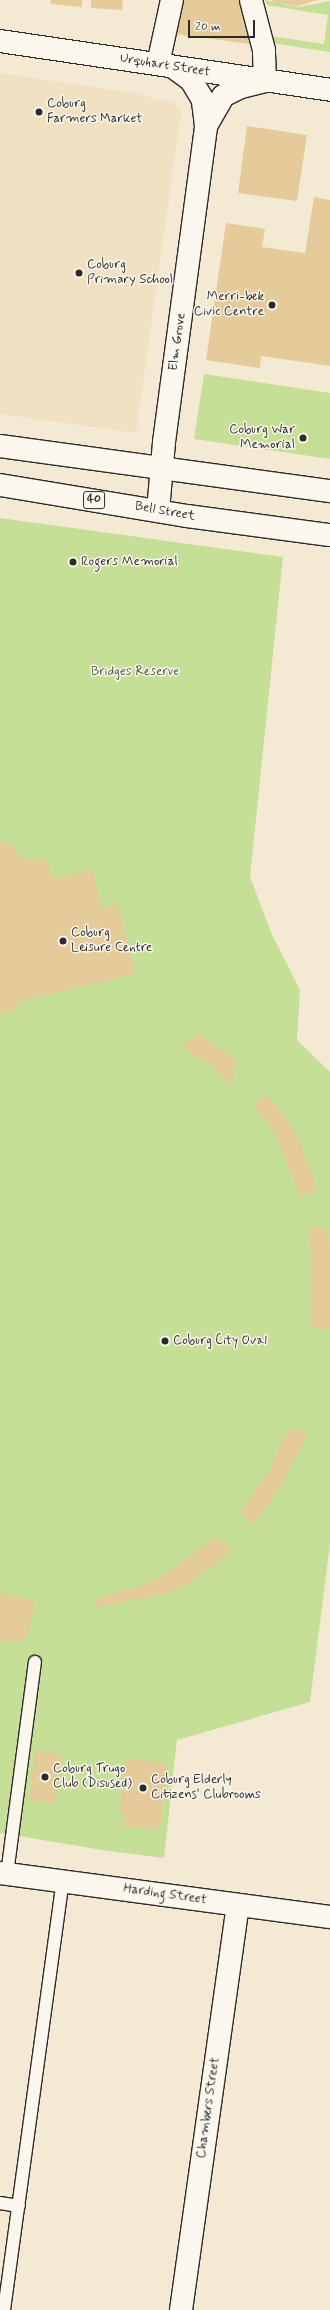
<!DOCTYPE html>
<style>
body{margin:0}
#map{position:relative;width:330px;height:2310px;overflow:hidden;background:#f4ead3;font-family:Mynerve,sans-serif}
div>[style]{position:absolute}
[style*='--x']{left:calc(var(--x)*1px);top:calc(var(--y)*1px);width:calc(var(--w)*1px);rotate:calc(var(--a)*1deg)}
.built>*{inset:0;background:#f0e1c2}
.green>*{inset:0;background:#c5df96}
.building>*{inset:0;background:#e5cb9a}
.roads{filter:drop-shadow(1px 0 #2b2b2b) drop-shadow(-1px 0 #2b2b2b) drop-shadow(0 1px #2b2b2b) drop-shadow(0 -1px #2b2b2b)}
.lane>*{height:12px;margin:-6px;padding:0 6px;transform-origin:6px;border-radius:6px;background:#fbf7ec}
.street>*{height:22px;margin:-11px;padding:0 11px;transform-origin:11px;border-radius:11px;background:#fbf7ec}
.secondary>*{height:22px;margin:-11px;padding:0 11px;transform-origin:11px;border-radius:11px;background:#fbf7ec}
.highway>*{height:22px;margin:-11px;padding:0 11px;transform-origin:11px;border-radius:11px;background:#fbf7ec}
.dots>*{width:11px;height:11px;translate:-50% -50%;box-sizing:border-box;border:2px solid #fbf7ec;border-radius:50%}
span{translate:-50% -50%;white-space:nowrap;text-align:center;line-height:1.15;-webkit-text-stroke:3px #fbf7ec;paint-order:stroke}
.shield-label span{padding:1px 3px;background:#fbf7ec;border:1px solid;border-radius:3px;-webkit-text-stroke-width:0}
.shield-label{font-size:12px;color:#2b2b2b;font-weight:700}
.street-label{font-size:13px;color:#2b2b2b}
.poi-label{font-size:13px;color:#2b2b2b}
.left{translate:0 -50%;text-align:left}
.right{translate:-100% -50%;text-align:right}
.park-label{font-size:13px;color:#525846}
.scale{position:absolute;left:188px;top:20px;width:67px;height:18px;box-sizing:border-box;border:2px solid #2b2b2b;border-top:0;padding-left:5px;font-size:12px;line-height:14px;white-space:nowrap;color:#2b2b2b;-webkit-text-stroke:3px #fbf7ec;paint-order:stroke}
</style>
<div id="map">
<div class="built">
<i style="clip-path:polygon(0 73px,133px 93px,173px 103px,181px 113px,136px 433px,0 414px)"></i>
</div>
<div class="green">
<i style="clip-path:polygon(265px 0,299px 7px,330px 1px,330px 52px,272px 43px,270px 36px,324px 44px,328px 15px,267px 5px)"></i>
<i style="clip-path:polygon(204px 374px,330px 393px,330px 459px,194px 439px)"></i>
<i style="clip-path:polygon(0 518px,283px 557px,250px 877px,272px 935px,300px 990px,297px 1040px,330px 1072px,330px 1544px,310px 1702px,177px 1740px,164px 1858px,108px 1851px,0 1833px)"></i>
</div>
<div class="building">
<i style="clip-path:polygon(51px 0,82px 0,82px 7px,51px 4px)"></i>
<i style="clip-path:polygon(91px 0,123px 0,122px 10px,91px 8px)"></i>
<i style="clip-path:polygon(181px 0,240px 0,250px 44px,175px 34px)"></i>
<i style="clip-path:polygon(272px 0,318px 0,298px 6px,273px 2px)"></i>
<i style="clip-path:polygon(247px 126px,307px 135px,297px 201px,238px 193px)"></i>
<i style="clip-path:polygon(314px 197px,330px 200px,330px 366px,261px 356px,260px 368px,206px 360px,226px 223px,265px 229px,262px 247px,305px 253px)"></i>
<i style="clip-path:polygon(0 842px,10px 843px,20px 858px,48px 861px,52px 879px,92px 869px,102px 908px,118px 904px,135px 974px,17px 1002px,19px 1009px,0 1014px)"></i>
<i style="clip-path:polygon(198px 1034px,236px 1060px,232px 1086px,209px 1064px,181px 1046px)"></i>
<i style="clip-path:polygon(267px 1095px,292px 1126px,301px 1144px,318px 1191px,300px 1196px,282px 1149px,272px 1130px,254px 1106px)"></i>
<i style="clip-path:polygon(326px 1227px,330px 1252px,330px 1329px,312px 1328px,312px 1257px,308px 1229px)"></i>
<i style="clip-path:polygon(290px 1427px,308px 1434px,282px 1484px,255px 1524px,240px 1512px,268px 1472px)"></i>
<i style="clip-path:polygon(216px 1537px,231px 1549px,210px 1569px,172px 1592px,95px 1608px,98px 1599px,146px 1584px,173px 1569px)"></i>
<i style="clip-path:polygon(0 1593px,35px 1601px,30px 1627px,27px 1636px,21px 1642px,0 1641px)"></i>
<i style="clip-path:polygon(35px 1751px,62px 1754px,55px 1803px,29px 1800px)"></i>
<i style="clip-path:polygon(125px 1759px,167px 1763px,160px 1829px,124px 1826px,125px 1814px,120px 1813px)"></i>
</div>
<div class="roads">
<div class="lane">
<i style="--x:7;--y:1874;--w:214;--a:-82.5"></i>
<i style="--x:0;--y:2203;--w:19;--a:9"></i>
<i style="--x:4;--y:2310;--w:433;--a:-82.2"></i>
</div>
<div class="street">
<i style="--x:0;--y:41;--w:334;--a:8.4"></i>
<i style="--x:158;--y:64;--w:66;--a:-77.7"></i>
<i style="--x:206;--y:126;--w:34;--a:-60"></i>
<i style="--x:223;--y:96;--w:20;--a:-27"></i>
<i style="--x:241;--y:87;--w:25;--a:-14"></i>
<i style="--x:265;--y:81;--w:31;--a:-92"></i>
<i style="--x:264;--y:50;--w:52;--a:-104.6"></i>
<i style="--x:158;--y:511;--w:69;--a:-85"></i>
<i style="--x:164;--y:442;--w:319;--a:-82.4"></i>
<i style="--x:206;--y:126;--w:26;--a:-97"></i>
<i style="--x:203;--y:100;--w:23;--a:-121"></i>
<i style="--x:191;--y:80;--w:22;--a:-144"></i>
<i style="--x:181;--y:2310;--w:409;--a:-82"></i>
</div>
<div class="secondary">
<i style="--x:0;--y:1873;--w:333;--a:7.6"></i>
</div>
<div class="highway">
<i style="--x:0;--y:446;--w:333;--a:7.8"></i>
<i style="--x:0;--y:485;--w:190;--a:9.4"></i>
<i style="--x:187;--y:516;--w:144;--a:7.6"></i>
</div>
</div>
<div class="dots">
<i style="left:39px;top:112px;background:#2b2b2b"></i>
<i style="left:79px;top:273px;background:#2b2b2b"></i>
<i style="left:272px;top:305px;background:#2b2b2b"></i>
<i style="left:303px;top:438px;background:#2b2b2b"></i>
<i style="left:73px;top:562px;background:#2b2b2b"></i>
<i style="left:63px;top:941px;background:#2b2b2b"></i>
<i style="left:165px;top:1341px;background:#2b2b2b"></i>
<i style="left:45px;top:1777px;background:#2b2b2b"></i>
<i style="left:143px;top:1788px;background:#2b2b2b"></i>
</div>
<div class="shield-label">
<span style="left:94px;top:500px">40</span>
</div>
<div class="street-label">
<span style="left:165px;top:66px;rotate:9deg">Urquhart Street</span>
<span style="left:178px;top:342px;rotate:-82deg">Elm Grove</span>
<span style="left:165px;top:512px;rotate:10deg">Bell Street</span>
<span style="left:165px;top:1895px;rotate:8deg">Harding Street</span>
<span style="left:209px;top:2108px;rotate:-82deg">Chambers Street</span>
</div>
<div class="poi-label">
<span class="left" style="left:47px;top:112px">Coburg<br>Farmers Market</span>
<span class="left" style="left:87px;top:273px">Coburg<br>Primary School</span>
<span class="right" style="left:264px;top:305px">Merri-bek<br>Civic Centre</span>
<span class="right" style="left:295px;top:438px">Coburg War<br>Memorial</span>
<span class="left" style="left:81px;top:562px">Rogers Memorial</span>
<span class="left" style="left:71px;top:941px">Coburg<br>Leisure Centre</span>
<span class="left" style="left:173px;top:1341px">Coburg City Oval</span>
<span class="left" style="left:53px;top:1777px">Coburg Trugo<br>Club (Disused)</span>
<span class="left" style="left:151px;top:1788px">Coburg Elderly<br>Citizens' Clubrooms</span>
</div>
<div class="park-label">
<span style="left:135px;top:672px">Bridges Reserve</span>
</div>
<div class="scale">20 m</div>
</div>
